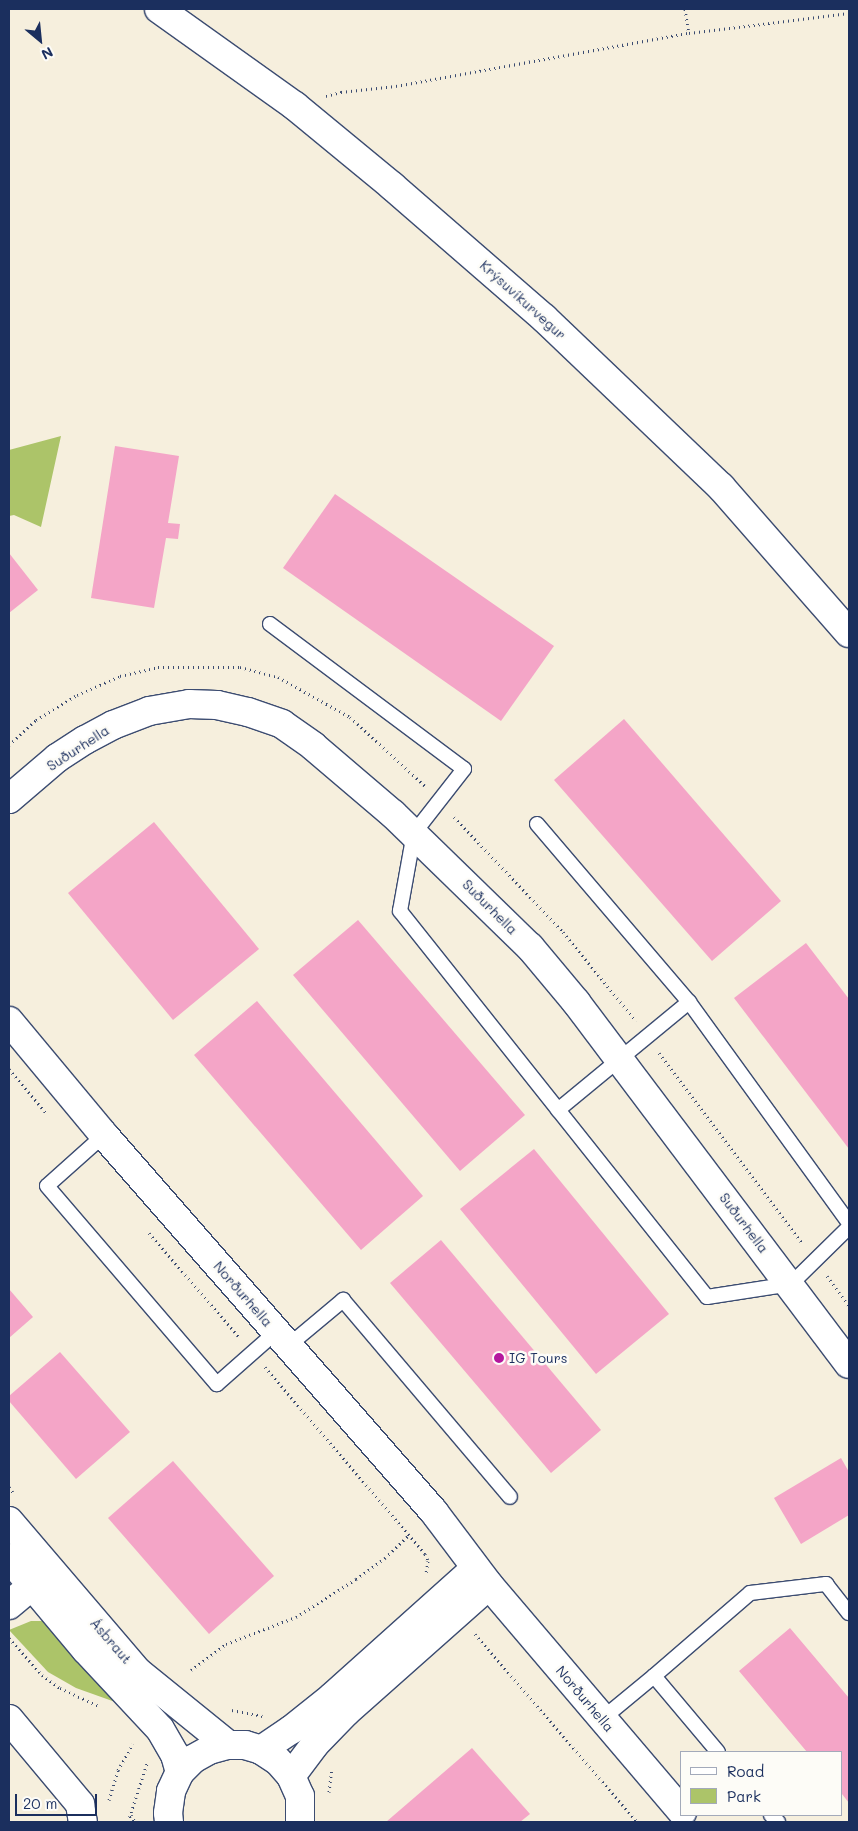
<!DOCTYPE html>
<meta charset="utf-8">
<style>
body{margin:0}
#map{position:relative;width:858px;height:1831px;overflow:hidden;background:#f6efdd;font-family:Mali,sans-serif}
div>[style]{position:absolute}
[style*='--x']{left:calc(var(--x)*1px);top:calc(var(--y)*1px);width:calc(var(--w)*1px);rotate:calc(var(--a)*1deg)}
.green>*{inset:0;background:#acc469}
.building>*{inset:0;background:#f4a5c7}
.path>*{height:3px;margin-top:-1.5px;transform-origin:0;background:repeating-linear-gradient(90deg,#3c4c71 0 1px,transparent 0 5px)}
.roads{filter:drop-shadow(1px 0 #3c4c71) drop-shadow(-1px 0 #3c4c71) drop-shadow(0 1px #3c4c71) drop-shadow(0 -1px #3c4c71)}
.lane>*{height:14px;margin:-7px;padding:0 7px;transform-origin:7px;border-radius:7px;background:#fff}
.street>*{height:28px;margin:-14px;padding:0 14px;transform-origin:14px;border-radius:14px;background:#fff}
.secondary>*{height:28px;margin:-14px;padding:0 14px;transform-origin:14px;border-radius:14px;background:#fff}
.dots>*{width:14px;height:14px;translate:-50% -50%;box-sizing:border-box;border:2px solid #fdfcf7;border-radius:50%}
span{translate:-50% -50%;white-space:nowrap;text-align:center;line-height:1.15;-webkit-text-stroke:5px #fdfcf7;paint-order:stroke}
.street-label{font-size:14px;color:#1b2f5e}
.poi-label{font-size:14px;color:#1b2f5e}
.left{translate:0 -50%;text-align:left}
.frame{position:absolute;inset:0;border:10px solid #1b2f5e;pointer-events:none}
.legend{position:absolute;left:680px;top:1751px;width:162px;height:65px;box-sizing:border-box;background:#fdfcf7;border:1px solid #a3aaba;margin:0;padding:6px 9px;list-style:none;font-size:15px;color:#1b2f5e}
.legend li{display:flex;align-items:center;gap:10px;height:25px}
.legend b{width:25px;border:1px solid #a3aaba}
.north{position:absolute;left:15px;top:15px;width:50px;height:50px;-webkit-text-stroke:4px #fdfcf7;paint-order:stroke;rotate:152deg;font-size:14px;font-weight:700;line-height:20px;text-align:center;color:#1b2f5e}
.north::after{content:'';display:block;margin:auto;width:18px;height:22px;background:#1b2f5e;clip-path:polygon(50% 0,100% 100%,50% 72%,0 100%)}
.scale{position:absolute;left:15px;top:1794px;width:82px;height:22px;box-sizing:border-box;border:2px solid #1b2f5e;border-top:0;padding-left:6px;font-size:15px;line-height:18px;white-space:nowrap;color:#1b2f5e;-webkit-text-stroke:4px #fdfcf7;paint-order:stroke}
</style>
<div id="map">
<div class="green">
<i style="clip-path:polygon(61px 436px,41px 527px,14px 515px,9px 516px,9px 450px)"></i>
<i style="clip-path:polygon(31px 1621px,47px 1621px,118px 1703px,76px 1688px,48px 1672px,9px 1630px)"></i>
</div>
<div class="building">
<i style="clip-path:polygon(115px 446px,179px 456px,168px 523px,180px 524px,178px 539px,166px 538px,154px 608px,91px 598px)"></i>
<i style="clip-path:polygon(335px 494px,554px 646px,501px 721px,283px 568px)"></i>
<i style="clip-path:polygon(9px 553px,38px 590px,9px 613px)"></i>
<i style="clip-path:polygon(624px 719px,781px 901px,712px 961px,554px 780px)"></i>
<i style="clip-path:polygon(154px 822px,259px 949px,173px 1020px,68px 893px)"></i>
<i style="clip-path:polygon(358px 920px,525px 1115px,460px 1171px,293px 975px)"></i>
<i style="clip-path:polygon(806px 943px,849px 999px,849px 1149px,734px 998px)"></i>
<i style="clip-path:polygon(257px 1001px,423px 1196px,361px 1250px,194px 1055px)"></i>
<i style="clip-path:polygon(534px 1149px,669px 1314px,596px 1374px,460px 1209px)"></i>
<i style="clip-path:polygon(441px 1240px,601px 1430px,551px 1473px,390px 1283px)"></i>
<i style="clip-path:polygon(9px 1289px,33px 1317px,9px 1338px)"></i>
<i style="clip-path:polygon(60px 1352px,130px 1432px,76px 1479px,9px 1401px,9px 1396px)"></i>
<i style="clip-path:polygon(841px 1458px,849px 1472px,849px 1515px,801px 1544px,774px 1498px)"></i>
<i style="clip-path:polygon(173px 1461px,274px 1576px,209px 1634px,108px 1518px)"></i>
<i style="clip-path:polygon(790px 1628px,849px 1698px,849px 1803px,842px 1794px,842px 1752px,807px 1752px,739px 1671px)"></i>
<i style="clip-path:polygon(472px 1748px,530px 1814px,520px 1822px,386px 1822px)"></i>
</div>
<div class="path">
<i style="--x:685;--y:9;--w:24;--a:81"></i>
<i style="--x:326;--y:96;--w:16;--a:-15"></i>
<i style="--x:341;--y:92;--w:55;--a:-6.2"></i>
<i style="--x:396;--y:86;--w:298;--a:-10.3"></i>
<i style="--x:689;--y:33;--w:161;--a:-7.1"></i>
<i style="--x:9;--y:745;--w:37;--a:-43"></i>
<i style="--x:36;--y:720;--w:48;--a:-31.4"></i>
<i style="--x:77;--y:695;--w:47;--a:-23.8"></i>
<i style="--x:120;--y:676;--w:39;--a:-13"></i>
<i style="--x:158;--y:667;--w:82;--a:0"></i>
<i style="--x:240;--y:667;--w:39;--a:15"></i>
<i style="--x:278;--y:677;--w:82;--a:29.1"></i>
<i style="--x:350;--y:717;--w:103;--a:42.6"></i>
<i style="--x:454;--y:817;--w:158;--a:46.5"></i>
<i style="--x:563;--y:932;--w:115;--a:50.6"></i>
<i style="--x:659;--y:1053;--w:238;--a:53"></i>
<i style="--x:9;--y:1069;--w:59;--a:49.8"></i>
<i style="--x:149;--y:1233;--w:139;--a:49.1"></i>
<i style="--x:827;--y:1276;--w:37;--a:54"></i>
<i style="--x:265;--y:1367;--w:246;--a:49.4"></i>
<i style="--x:425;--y:1554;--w:8;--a:67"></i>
<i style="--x:428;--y:1561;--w:12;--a:99"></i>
<i style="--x:9;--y:1487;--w:9;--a:54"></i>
<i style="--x:475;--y:1634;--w:248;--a:49.2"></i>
<i style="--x:9;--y:1638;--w:50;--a:48.3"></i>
<i style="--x:42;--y:1675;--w:22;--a:36"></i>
<i style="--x:60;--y:1688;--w:43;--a:24.8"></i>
<i style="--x:191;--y:1670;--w:44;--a:-36.6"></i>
<i style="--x:226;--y:1644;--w:75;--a:-21.1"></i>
<i style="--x:296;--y:1617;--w:71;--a:-32.3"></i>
<i style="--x:356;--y:1579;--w:36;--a:-36"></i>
<i style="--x:385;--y:1558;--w:33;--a:-44"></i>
<i style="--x:232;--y:1710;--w:31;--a:11"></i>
<i style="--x:329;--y:1792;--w:24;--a:-83"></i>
<i style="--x:109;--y:1800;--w:31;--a:-73"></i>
<i style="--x:118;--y:1770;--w:30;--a:-60"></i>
<i style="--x:131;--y:1815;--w:8;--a:60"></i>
<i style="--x:128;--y:1822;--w:62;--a:-72.1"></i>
</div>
<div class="roads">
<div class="lane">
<i style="--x:270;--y:624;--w:242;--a:36.8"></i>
<i style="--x:464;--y:769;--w:81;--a:128"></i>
<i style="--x:414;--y:833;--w:79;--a:100.2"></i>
<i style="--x:400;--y:911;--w:493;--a:51.5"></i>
<i style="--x:707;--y:1297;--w:85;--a:-8.8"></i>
<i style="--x:791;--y:1284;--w:81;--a:-44.5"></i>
<i style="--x:537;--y:824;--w:234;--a:49.5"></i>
<i style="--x:689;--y:1002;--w:273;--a:54.1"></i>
<i style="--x:558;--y:1110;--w:170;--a:-39.5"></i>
<i style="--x:104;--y:1135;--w:76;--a:138.2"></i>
<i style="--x:47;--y:1186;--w:261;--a:49.4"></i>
<i style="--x:217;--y:1384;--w:79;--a:-41.4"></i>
<i style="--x:288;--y:1346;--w:72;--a:-39.9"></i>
<i style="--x:343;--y:1300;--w:258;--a:49.7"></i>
<i style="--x:654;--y:1676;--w:127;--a:-40.8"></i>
<i style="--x:750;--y:1593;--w:77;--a:-6.8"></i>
<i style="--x:826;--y:1584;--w:37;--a:52"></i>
<i style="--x:602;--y:1719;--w:67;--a:-39.6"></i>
<i style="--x:654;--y:1676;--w:99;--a:49.9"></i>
<i style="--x:771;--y:1815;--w:10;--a:45"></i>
</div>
<div class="street">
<i style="--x:9;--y:799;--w:63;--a:-40.5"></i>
<i style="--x:57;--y:758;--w:33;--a:-33"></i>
<i style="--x:85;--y:740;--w:32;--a:-28"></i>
<i style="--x:113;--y:725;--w:39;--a:-21"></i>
<i style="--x:149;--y:711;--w:41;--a:-9.9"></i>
<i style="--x:189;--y:704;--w:28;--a:2"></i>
<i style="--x:217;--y:705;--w:32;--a:13"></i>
<i style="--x:248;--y:712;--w:36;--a:19"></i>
<i style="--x:282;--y:724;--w:38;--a:35"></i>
<i style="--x:313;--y:746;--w:105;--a:40.4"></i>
<i style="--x:393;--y:814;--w:191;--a:44.2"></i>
<i style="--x:530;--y:947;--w:72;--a:50.1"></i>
<i style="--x:576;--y:1002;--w:453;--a:53"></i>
<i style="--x:9;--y:1021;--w:148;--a:50.2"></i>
<i style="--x:104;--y:1135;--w:501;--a:48.8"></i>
<i style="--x:434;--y:1512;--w:91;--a:53"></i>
<i style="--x:489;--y:1585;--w:298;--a:49.6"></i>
<i style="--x:9;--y:1605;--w:30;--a:-40"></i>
<i style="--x:9;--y:1719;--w:111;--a:50.1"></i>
<i style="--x:80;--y:1804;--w:18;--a:81"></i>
<i style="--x:261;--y:1750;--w:36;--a:-34"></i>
<i style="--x:291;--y:1730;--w:53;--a:-38.8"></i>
<i style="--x:332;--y:1697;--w:193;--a:-41.9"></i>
<i style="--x:291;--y:1776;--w:39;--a:-53"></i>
<i style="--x:314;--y:1745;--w:46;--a:-45.9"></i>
<i style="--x:346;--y:1712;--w:191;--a:-41.6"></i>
</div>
<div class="secondary">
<i style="--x:159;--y:9;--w:167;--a:35.5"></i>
<i style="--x:295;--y:106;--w:126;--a:39.5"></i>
<i style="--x:392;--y:186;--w:201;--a:41"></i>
<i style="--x:544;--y:318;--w:245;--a:43.7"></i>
<i style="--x:721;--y:487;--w:194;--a:48.8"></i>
<i style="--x:9;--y:1521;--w:199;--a:49.5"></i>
<i style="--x:138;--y:1672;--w:116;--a:39"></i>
<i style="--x:9;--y:1558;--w:120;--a:50.1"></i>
<i style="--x:86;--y:1650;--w:108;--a:46.9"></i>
<i style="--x:160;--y:1729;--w:30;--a:60"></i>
<i style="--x:175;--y:1755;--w:18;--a:74"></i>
<i style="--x:169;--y:1822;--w:9;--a:-96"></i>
<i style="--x:168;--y:1813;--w:22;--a:-82"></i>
<i style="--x:171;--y:1791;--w:21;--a:-65"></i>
<i style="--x:180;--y:1772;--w:18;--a:-45"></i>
<i style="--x:193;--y:1759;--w:18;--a:-29"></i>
<i style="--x:209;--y:1750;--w:20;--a:-15"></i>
<i style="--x:228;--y:1745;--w:17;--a:0"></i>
<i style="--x:245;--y:1745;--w:17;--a:17"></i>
<i style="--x:261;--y:1750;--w:20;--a:33"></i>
<i style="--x:278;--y:1761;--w:20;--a:49"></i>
<i style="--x:291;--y:1776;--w:22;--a:66"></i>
<i style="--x:300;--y:1796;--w:26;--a:90"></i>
</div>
</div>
<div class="dots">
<i style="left:499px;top:1358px;background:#b5179e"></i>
</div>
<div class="street-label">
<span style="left:523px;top:300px;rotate:42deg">Krýsuvíkurvegur</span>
<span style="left:78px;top:748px;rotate:-33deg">Suðurhella</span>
<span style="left:490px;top:907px;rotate:45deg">Suðurhella</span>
<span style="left:744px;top:1223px;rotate:53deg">Suðurhella</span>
<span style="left:243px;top:1294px;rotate:49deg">Norðurhella</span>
<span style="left:111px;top:1641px;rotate:49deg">Ásbraut</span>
<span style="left:585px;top:1699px;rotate:50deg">Norðurhella</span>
</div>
<div class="poi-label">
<span class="left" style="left:509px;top:1358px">IG Tours</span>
</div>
<div class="frame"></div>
<ul class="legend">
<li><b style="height:6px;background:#fff"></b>Road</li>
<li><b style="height:14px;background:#acc469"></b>Park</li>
</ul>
<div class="north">N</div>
<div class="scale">20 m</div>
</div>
